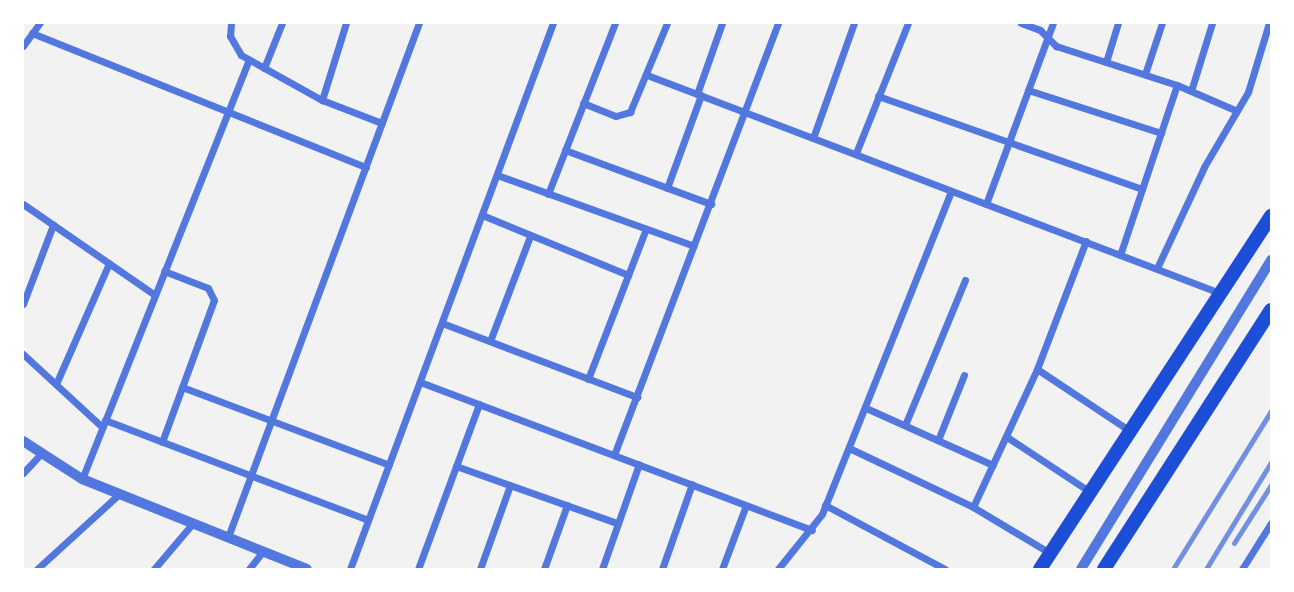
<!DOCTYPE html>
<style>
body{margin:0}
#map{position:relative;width:1294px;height:592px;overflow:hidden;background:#f2f2f2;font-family:"Noto Serif",serif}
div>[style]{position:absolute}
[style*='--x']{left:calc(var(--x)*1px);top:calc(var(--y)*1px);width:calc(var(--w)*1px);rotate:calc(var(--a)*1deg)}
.minor>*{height:7px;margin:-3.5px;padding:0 3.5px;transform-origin:3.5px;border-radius:3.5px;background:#5277de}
.tertiary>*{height:10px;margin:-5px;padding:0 5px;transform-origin:5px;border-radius:5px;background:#5277de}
.trunk>*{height:14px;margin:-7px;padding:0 7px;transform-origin:7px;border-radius:7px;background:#1d4ed8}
.rail>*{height:5px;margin:-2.5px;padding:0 2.5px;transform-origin:2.5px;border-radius:2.5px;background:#7290e2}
span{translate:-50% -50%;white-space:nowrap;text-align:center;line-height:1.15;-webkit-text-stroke:5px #fff;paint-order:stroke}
.frame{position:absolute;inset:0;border:24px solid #fff;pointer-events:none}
</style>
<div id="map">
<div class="minor">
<i style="--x:231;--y:23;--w:13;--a:94"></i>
<i style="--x:230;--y:36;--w:22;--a:60"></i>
<i style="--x:241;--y:55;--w:93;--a:29.1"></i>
<i style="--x:322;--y:100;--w:64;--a:21"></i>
<i style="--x:1021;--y:23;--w:20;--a:20"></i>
<i style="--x:1040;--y:30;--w:23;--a:45"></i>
<i style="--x:1056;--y:46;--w:127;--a:17.9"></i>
<i style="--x:1177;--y:85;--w:65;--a:23.4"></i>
<i style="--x:32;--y:33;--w:360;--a:21.9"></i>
<i style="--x:23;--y:46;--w:29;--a:-54"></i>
<i style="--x:1106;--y:62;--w:41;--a:-72.9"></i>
<i style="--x:264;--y:68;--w:48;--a:-68.2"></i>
<i style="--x:1145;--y:74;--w:54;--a:-71.6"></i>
<i style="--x:647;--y:75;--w:613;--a:20.83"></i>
<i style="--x:1028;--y:90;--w:140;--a:17.9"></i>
<i style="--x:1191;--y:91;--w:71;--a:-72.8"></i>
<i style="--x:697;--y:94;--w:75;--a:-70.6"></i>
<i style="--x:878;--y:96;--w:280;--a:19.4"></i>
<i style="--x:322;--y:100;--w:81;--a:-72.7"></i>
<i style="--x:583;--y:103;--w:35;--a:22"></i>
<i style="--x:616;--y:116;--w:15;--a:-16"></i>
<i style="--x:630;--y:112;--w:96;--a:-67.4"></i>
<i style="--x:813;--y:138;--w:122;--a:-70.4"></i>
<i style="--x:565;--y:150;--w:156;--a:20.3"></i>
<i style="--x:856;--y:153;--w:140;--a:-68.2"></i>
<i style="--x:497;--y:175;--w:209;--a:19.8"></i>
<i style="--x:667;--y:188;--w:99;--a:-69.9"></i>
<i style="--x:548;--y:194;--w:184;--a:-68.6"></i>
<i style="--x:23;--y:204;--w:160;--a:34.6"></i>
<i style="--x:986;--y:204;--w:193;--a:-69.7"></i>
<i style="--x:482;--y:215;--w:158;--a:22.3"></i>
<i style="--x:1120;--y:255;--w:179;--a:-71.5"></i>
<i style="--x:1157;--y:268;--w:111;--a:-65"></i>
<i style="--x:1204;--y:167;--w:87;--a:-59.6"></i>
<i style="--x:1248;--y:92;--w:72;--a:-73.1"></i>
<i style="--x:23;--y:304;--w:85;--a:-69.2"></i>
<i style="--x:442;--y:323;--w:209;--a:20.8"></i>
<i style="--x:490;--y:341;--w:112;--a:-69.1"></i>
<i style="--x:23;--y:354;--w:108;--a:42.7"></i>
<i style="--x:1037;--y:369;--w:112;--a:33.7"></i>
<i style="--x:588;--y:379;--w:161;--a:-68.9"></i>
<i style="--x:420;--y:382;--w:419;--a:20.7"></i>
<i style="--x:56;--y:384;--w:132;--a:-66.3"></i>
<i style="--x:182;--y:387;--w:221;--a:20.6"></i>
<i style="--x:866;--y:408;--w:139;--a:24.2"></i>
<i style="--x:105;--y:420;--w:281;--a:20.8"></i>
<i style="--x:905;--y:425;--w:157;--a:-67.5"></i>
<i style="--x:1007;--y:437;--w:100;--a:33.5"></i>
<i style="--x:938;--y:440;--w:70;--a:-68.2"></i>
<i style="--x:162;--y:442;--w:151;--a:-69.9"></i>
<i style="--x:214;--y:300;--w:13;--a:-117"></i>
<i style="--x:208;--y:288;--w:47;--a:-158.9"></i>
<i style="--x:849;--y:448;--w:137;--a:25.4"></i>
<i style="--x:973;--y:507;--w:90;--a:30.9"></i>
<i style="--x:614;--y:455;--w:462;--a:-69.2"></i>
<i style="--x:456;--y:466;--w:171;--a:19.5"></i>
<i style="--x:23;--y:473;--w:23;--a:-47"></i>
<i style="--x:82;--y:479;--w:451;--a:-68.3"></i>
<i style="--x:825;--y:505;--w:136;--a:28.1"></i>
<i style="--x:973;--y:507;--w:152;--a:-65.1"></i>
<i style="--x:1037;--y:369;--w:137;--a:-69.1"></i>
<i style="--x:228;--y:537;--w:548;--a:-69.62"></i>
<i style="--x:37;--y:569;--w:111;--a:-42.4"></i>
<i style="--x:154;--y:569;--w:60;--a:-49.7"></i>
<i style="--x:249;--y:569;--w:23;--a:-52"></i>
<i style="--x:350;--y:569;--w:583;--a:-69.61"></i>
<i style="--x:418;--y:569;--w:176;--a:-69.7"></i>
<i style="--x:480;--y:569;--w:89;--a:-70.3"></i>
<i style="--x:544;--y:569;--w:68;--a:-70.2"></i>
<i style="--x:602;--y:569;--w:111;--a:-70.6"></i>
<i style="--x:662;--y:569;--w:90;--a:-70.6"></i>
<i style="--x:722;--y:569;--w:68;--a:-69.4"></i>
<i style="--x:778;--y:569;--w:70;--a:-51.3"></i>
<i style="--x:822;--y:514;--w:348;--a:-68.2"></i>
<i style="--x:1242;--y:569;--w:54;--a:-57.8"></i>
</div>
<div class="tertiary">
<i style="--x:23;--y:441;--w:70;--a:32.8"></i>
<i style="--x:82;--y:479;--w:242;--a:21.8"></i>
<i style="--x:1081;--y:569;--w:363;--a:-58.4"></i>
</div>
<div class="trunk">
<i style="--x:1040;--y:569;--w:422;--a:-56.8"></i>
<i style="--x:1104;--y:569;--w:308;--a:-57.2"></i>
</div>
<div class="rail">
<i style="--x:1234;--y:543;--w:69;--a:-57.5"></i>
<i style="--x:1173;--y:569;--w:186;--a:-58.2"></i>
<i style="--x:1206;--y:569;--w:125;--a:-58.7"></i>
</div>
<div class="frame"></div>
</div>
